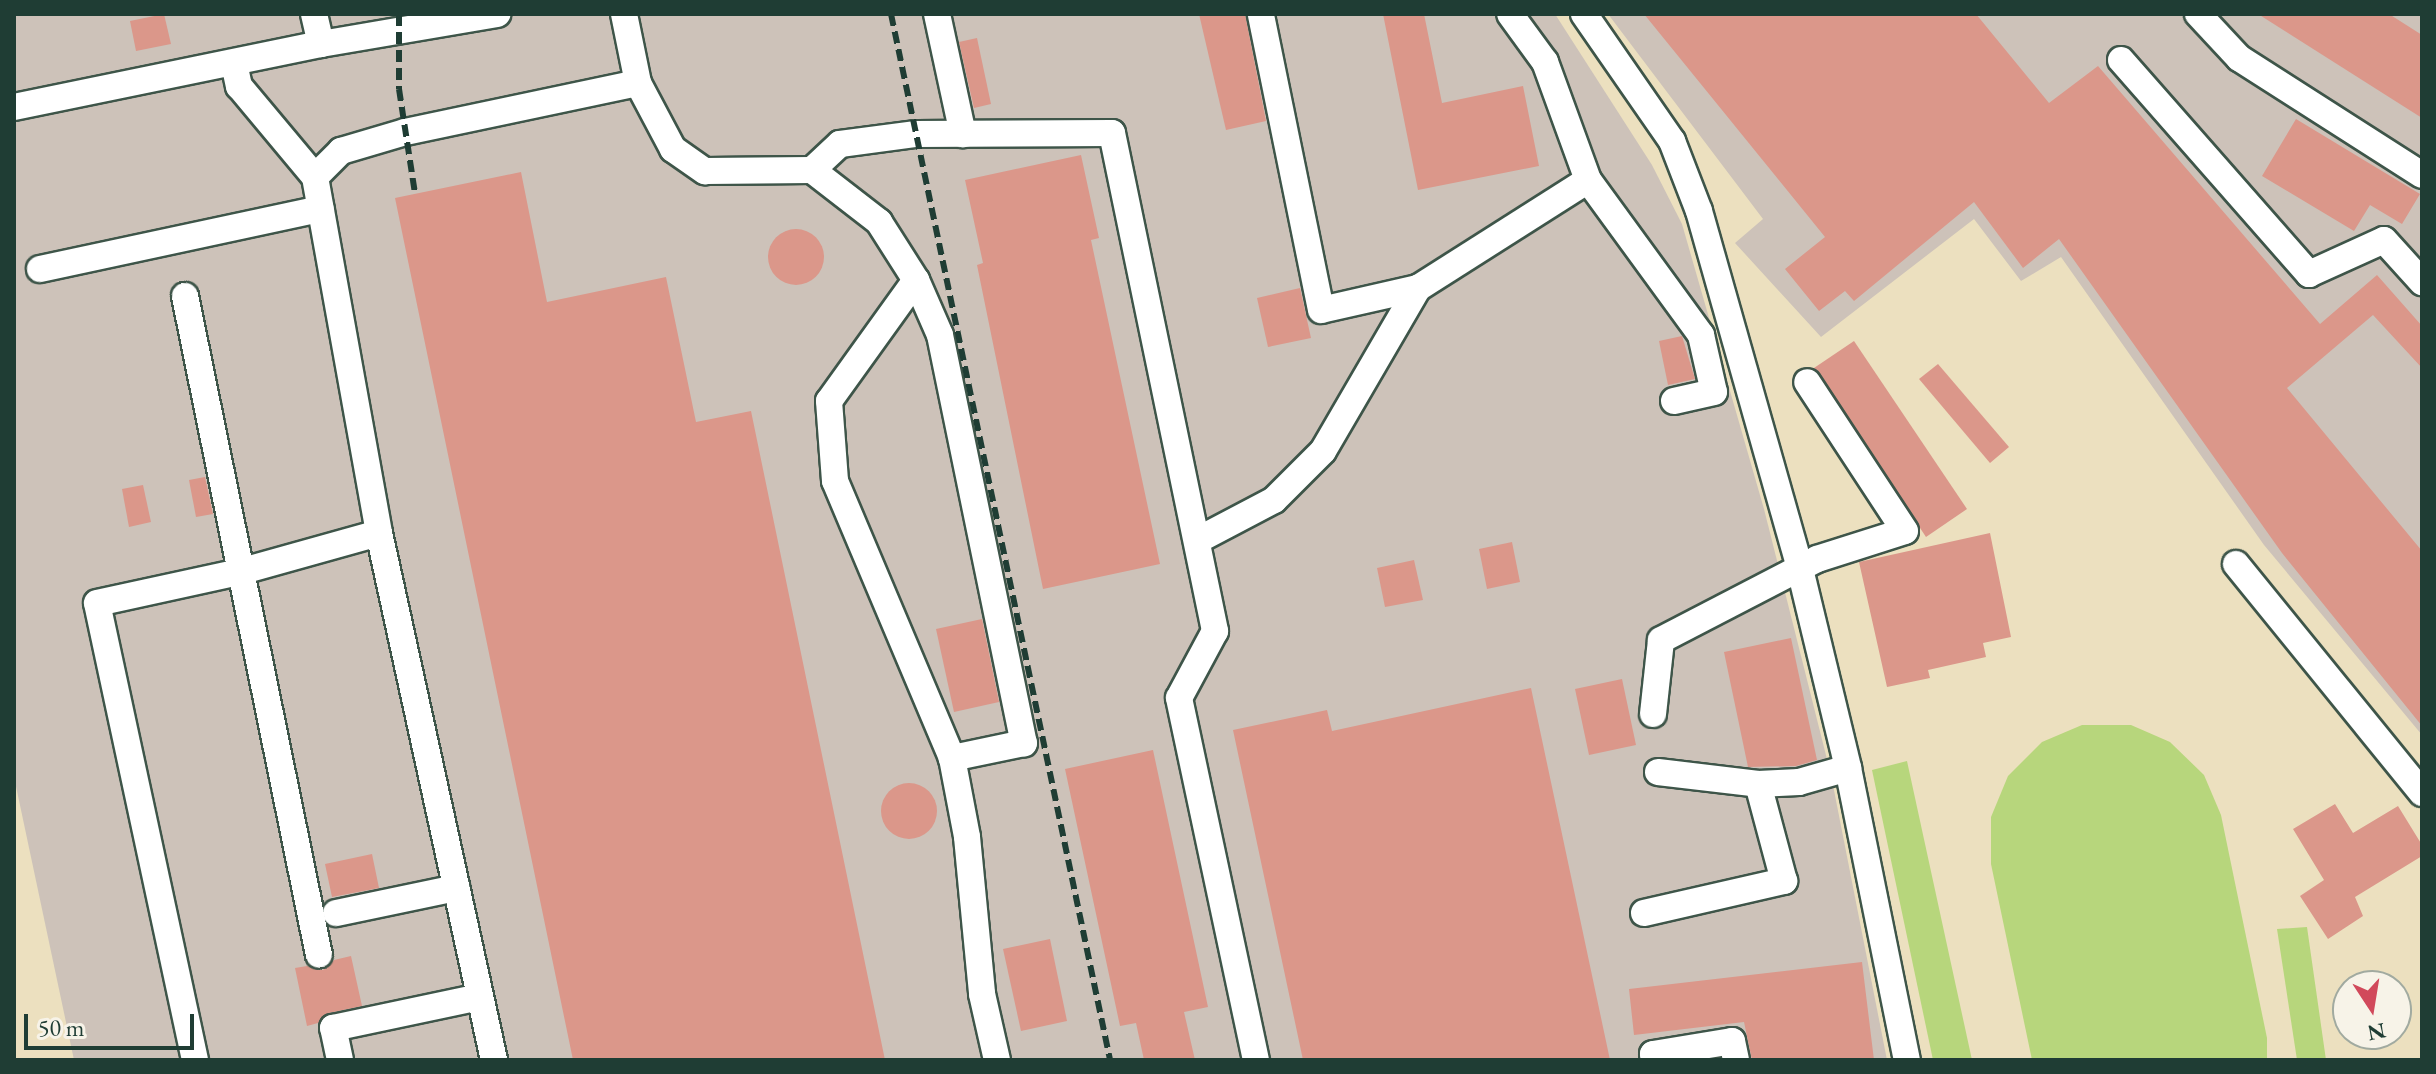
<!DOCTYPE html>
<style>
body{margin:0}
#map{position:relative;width:2436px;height:1074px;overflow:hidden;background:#ece0bf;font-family:"EB Garamond",serif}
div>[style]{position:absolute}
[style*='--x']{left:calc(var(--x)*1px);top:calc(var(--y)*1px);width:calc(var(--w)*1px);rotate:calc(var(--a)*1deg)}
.industrial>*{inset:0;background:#cdc2b9}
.green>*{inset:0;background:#b7d67c}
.building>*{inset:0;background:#db978a}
.round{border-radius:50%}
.roads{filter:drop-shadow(2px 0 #3e5549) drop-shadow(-2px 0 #3e5549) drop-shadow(0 2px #3e5549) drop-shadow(0 -2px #3e5549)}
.minor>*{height:26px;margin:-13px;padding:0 13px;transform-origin:13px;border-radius:13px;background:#fff}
.rail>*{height:6px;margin-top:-3px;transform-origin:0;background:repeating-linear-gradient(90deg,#1f3d34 0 12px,transparent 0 18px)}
span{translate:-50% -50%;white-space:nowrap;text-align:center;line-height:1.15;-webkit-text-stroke:7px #f7f3e8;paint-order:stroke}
.frame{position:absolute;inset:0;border:16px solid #1f3d34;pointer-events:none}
.north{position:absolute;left:2332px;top:970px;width:80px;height:80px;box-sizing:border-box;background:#f7f3e8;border:2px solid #a1aaa0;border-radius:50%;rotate:168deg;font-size:22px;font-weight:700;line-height:32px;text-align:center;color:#1f3d34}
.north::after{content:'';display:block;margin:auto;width:28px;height:36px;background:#d1495b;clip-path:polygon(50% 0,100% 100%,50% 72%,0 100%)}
.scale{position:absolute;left:24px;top:1014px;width:170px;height:36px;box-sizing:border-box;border:4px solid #1f3d34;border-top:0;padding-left:10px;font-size:24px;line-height:28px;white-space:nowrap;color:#1f3d34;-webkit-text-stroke:6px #f7f3e8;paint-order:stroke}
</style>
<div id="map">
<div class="industrial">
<i style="clip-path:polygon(14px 14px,1555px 14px,1652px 165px,1682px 224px,1764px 509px,1831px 775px,1887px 1060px,74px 1060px,14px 777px)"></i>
<i style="clip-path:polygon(1608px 14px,2422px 14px,2422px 735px,2264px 545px,2061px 257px,2021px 281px,1974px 219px,1821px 337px,1735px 243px,1763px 219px)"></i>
</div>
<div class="green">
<i style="clip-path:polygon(2082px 725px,2131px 725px,2170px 742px,2204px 775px,2221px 815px,2267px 1038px,2267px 1060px,2032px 1060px,1991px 864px,1991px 817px,2008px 776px,2042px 742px)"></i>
<i style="clip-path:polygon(1907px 761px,1972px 1060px,1933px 1060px,1872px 770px)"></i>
<i style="clip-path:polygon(2307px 927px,2326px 1060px,2297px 1060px,2277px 929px)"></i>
</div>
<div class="building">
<i style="clip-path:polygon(164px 14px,171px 44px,136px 51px,130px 21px)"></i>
<i style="clip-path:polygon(1199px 14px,1245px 14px,1266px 121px,1226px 130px)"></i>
<i style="clip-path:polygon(1383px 14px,1424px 14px,1442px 103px,1523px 86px,1539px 166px,1418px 190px)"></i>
<i style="clip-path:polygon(1644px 14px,1976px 14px,2049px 103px,2098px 66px,2320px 324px,2377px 275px,2422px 326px,2422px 368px,2373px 315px,2287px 388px,2422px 551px,2422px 726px,2282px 553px,2059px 239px,2023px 268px,1974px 202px,1854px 301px,1845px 291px,1819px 311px,1785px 269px,1825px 237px)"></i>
<i style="clip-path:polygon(2258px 14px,2389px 14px,2422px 35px,2422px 118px)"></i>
<i style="clip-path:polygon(977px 38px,991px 104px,974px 108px,959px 42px)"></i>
<i style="clip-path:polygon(2296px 119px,2420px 194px,2402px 224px,2370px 205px,2354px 231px,2262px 176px)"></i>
<i style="clip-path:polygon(1081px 155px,1099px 238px,1091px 240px,1160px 564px,1043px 589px,977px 265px,983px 263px,965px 180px)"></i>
<i style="clip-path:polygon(521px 172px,547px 302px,666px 277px,696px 422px,751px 411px,885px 1060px,573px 1060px,395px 198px)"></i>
<i class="round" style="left:768px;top:229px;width:56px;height:56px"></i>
<i style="clip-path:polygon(1300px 288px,1311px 338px,1268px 347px,1257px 298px)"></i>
<i style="clip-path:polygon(1682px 336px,1695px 379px,1668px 385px,1659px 341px)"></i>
<i style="clip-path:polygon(1854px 341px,1967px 509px,1926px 537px,1814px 368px)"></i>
<i style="clip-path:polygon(1938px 364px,2009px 447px,1990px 463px,1919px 379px)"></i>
<i style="clip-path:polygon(205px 477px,213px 514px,196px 517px,189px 480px)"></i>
<i style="clip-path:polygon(143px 485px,151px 522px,129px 527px,122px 489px)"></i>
<i style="clip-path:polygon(1990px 533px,2011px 637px,1983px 643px,1986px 657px,1928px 670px,1930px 678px,1887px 687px,1859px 562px)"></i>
<i style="clip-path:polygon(1512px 542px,1520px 582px,1487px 589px,1479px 549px)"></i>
<i style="clip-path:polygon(1414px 560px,1423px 600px,1385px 607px,1377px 568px)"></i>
<i style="clip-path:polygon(982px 619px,999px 702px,954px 712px,936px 629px)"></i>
<i style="clip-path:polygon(1791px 638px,1817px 760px,1796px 766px,1748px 767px,1724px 652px)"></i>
<i style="clip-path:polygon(1622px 679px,1636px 745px,1589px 755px,1575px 689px)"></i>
<i style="clip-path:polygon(1531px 688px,1610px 1060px,1303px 1060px,1233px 730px,1327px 710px,1332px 731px)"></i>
<i style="clip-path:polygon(1153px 750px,1208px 1007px,1184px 1012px,1195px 1060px,1144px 1060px,1136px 1023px,1120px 1026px,1065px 769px)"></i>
<i class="round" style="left:881px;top:783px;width:56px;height:56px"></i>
<i style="clip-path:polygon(2335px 804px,2353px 833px,2398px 806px,2422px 845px,2422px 856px,2355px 897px,2363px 916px,2328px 939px,2300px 896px,2324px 880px,2293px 829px)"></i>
<i style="clip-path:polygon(372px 854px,379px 888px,332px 897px,325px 864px)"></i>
<i style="clip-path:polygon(1050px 939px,1067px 1021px,1021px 1031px,1003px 949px)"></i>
<i style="clip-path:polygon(351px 956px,362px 1006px,329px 1013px,318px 1023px,307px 1026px,295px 968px,307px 966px,323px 970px,334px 960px)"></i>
<i style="clip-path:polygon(1862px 962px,1874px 1060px,1752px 1060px,1744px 1022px,1634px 1035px,1629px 989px)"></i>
</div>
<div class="roads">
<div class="minor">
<i style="--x:314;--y:14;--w:31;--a:77"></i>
<i style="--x:321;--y:44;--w:179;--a:-9.7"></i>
<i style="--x:624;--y:14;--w:70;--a:78.5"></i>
<i style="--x:638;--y:83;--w:75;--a:62.1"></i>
<i style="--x:673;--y:149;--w:39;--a:35"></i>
<i style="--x:705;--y:171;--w:107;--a:-0.5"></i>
<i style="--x:812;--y:170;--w:85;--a:37.8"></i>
<i style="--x:879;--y:222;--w:69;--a:57.5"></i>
<i style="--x:916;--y:280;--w:60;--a:66.4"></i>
<i style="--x:940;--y:335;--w:417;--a:78.4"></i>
<i style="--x:1024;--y:743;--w:74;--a:168.2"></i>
<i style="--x:937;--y:14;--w:123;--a:77.8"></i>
<i style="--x:1584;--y:14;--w:155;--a:55.3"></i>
<i style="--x:1672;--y:141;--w:75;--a:68.9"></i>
<i style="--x:1699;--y:211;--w:372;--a:74.2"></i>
<i style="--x:1800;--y:569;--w:205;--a:76.4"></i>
<i style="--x:1848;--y:768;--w:298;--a:78.6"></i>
<i style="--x:2198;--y:14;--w:60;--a:47"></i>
<i style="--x:2239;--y:58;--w:217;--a:32.6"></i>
<i style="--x:2121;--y:60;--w:285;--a:48.7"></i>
<i style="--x:2309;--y:274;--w:82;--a:-24.4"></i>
<i style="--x:2384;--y:240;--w:57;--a:47.9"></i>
<i style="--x:234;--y:63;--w:24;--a:78"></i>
<i style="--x:239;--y:86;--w:119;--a:50.1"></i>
<i style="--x:315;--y:177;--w:362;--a:79.8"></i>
<i style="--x:379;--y:533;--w:539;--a:77.69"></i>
<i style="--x:14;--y:107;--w:313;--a:-11.6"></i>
<i style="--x:812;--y:170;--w:38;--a:-43"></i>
<i style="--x:840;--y:144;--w:77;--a:-7.5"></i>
<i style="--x:916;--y:134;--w:196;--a:-0.3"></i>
<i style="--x:1112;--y:133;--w:509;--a:78.31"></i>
<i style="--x:1215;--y:631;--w:76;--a:118.2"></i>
<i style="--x:1179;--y:698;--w:370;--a:78"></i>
<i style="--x:315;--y:177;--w:37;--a:-45"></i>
<i style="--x:341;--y:151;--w:67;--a:-16.5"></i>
<i style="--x:405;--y:132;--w:238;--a:-11.9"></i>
<i style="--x:1588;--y:180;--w:192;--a:53.9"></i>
<i style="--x:1701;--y:335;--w:58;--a:77.2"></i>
<i style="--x:1714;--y:392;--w:41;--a:167.3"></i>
<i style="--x:40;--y:269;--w:287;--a:-12.1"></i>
<i style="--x:916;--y:280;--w:149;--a:125.7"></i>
<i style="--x:829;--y:401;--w:80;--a:85.7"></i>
<i style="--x:835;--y:481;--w:301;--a:67.1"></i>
<i style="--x:952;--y:758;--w:80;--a:79.2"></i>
<i style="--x:967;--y:837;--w:158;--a:84.5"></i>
<i style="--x:982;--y:994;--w:68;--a:77.2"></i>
<i style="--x:1418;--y:288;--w:201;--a:-32.4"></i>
<i style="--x:1588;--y:180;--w:126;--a:-110"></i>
<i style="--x:1545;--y:62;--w:59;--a:-126.1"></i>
<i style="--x:185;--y:296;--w:672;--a:78.51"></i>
<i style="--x:1198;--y:540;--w:86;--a:-27.8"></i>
<i style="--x:1274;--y:500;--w:69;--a:-45"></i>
<i style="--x:1323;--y:451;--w:189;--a:-59.8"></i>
<i style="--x:1418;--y:288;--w:99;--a:167.2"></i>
<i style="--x:1321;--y:310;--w:302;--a:-101.5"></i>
<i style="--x:2236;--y:564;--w:295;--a:50.9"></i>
<i style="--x:1653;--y:714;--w:74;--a:-83.8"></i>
<i style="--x:1661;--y:640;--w:176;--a:-27.4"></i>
<i style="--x:1817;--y:559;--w:92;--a:-17.7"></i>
<i style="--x:1905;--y:531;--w:178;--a:-123.3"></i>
<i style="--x:1658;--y:772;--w:101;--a:6.8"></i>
<i style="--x:1758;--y:784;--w:41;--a:-2.8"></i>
<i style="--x:1799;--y:782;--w:51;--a:-15.9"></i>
<i style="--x:336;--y:913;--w:123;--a:-11.8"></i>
<i style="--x:1644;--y:913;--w:144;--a:-12.9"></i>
<i style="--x:1784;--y:881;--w:100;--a:-105"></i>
<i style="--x:195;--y:1060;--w:467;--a:-102.1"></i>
<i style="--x:97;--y:603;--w:145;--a:-12.3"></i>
<i style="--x:239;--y:572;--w:145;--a:-15.6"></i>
<i style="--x:340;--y:1060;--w:33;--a:-102"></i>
<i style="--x:333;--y:1028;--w:150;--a:-11.9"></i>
<i style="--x:1654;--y:1060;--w:6;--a:-99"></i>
<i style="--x:1653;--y:1054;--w:80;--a:-9.3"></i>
<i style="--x:1732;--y:1041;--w:19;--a:78"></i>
</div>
</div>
<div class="rail">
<i style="--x:399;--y:14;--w:75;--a:90"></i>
<i style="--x:399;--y:89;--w:106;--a:81.3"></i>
<i style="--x:891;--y:14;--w:1069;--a:78.17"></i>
</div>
<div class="frame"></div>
<div class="north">N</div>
<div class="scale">50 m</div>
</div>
